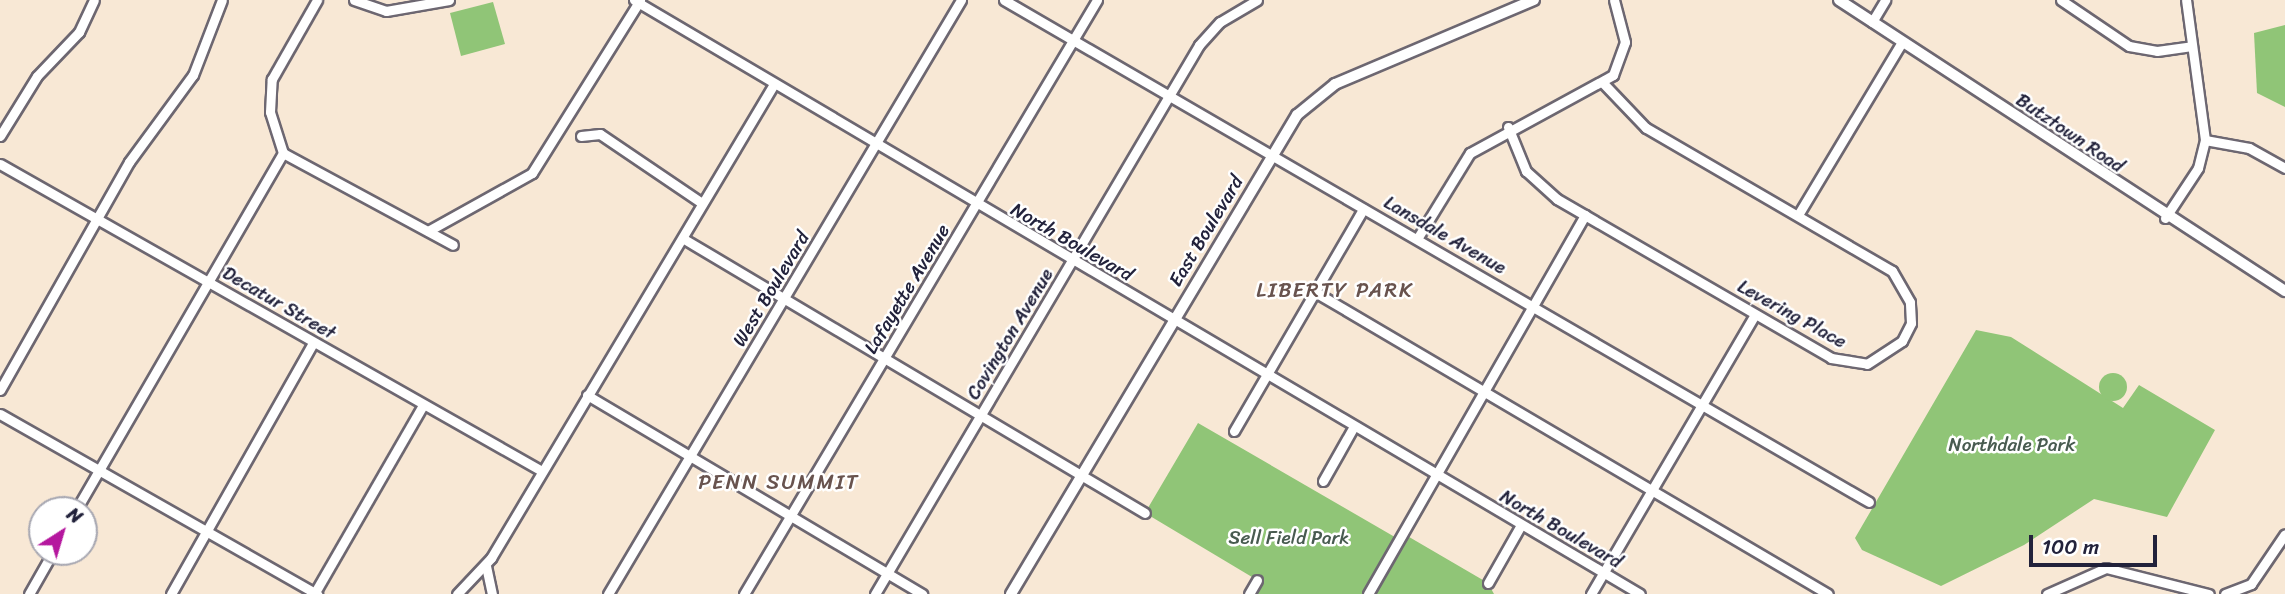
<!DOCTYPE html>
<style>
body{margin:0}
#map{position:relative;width:2285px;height:594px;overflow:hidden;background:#f8e8d5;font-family:Sriracha,sans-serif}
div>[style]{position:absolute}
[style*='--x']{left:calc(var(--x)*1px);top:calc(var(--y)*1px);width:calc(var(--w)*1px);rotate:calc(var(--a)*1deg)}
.green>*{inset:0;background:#90c577}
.round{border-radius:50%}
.roads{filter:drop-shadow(2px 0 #6d6771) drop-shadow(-2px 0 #6d6771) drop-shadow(0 2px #6d6771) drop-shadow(0 -2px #6d6771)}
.minor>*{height:9px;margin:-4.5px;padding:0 4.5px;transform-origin:4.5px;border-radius:4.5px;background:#fff}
.tertiary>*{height:10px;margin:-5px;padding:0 5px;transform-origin:5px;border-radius:5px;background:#fff}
span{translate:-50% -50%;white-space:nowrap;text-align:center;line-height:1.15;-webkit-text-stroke:5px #fff;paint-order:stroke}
.street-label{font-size:19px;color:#22223b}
.park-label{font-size:19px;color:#485b50}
.neighbourhood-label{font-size:21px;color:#68534e;letter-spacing:2px}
.north{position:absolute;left:28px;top:496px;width:70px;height:70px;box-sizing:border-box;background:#fff;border:2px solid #a7a7b1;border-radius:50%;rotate:37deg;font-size:19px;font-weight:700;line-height:28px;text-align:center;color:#22223b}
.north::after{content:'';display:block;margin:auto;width:24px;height:32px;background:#b5179e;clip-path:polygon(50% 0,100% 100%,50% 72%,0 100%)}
.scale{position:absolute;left:2029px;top:535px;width:128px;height:32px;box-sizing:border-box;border:4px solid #22223b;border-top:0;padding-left:9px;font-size:21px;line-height:24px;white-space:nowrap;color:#22223b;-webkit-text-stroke:5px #fff;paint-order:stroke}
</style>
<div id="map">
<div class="green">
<i style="clip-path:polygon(493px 2px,505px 44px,461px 56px,450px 13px)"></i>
<i style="clip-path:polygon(2285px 25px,2285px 107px,2257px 93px,2254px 33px)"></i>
<i style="clip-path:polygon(1976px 330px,2011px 337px,2123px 408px,2139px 385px,2215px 430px,2167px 517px,2094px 499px,2024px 545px,1941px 586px,1862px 550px,1855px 538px)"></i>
<i class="round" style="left:2099px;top:373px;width:28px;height:28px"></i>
<i style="clip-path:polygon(1198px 423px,1400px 540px,1404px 534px,1488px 583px,1494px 594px,1249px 594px,1257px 580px,1145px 513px)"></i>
</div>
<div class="roads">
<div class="minor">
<i style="--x:354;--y:0;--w:34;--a:19"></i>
<i style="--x:386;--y:11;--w:64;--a:-9.9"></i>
<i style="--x:634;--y:0;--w:1168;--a:30.56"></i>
<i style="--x:1004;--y:0;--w:1000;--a:30.13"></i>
<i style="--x:2061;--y:0;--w:82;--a:34.1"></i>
<i style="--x:2129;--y:46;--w:28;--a:10"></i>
<i style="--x:2157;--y:51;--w:35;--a:-8"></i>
<i style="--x:1872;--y:22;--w:26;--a:-59"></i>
<i style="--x:1508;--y:127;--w:48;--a:67.8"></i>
<i style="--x:1526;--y:171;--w:42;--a:42.1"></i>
<i style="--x:1557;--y:199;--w:317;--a:30.1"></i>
<i style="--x:1831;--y:358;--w:36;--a:9"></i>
<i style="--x:1867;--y:364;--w:42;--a:-33.3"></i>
<i style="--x:1902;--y:341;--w:20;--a:-63"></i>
<i style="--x:1911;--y:323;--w:21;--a:-93"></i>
<i style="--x:1910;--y:302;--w:36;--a:-120"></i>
<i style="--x:1892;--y:271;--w:285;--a:-149.8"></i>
<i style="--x:1646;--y:128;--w:61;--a:-133.7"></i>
<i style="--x:0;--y:136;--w:70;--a:-58.3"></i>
<i style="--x:37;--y:76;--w:61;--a:-46.3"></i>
<i style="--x:79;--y:32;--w:35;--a:-65"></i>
<i style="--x:581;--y:136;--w:19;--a:-6"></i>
<i style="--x:600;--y:134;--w:123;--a:34.1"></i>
<i style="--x:2205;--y:140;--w:45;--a:10.3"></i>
<i style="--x:2249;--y:148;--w:41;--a:29.1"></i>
<i style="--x:283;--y:153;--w:193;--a:28.4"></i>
<i style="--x:283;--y:153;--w:43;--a:-107.6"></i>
<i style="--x:270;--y:112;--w:33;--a:-87"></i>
<i style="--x:272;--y:79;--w:91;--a:-60.3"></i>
<i style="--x:0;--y:164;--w:623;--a:29.53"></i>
<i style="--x:1798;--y:215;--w:202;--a:-59"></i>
<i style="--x:2165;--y:218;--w:60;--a:-56.6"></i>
<i style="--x:2198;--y:168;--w:29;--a:-76"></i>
<i style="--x:2205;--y:140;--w:141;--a:-97.7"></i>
<i style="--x:428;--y:231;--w:119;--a:-29.1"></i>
<i style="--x:532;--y:173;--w:204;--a:-58"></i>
<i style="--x:684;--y:239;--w:536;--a:30.73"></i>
<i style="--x:1417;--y:239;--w:101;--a:-58.4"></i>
<i style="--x:1470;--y:153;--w:163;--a:-28.6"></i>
<i style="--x:1613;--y:75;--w:35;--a:-70"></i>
<i style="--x:1625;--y:42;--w:43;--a:-104.7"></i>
<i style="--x:1315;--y:292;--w:595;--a:30.49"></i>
<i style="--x:0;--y:390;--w:262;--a:-60.5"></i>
<i style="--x:129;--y:162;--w:108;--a:-53.7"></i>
<i style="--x:193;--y:75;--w:80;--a:-68.9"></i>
<i style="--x:587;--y:395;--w:390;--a:30.7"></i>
<i style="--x:0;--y:414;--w:365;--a:29.6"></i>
<i style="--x:1234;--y:431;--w:257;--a:-59.8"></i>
<i style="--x:1323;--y:481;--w:61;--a:-60.5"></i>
<i style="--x:76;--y:510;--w:413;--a:-59.9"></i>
<i style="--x:486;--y:566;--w:29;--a:78"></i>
<i style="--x:1488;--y:583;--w:67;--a:-60.4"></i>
<i style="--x:29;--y:594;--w:48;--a:-60.3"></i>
<i style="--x:171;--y:594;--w:288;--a:-60.5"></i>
<i style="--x:314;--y:594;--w:218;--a:-60"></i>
<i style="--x:457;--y:594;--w:50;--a:-46.6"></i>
<i style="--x:491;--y:558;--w:552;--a:-59.16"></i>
<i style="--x:608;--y:594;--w:691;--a:-59.28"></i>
<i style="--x:744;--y:594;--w:691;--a:-59.28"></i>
<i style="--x:875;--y:594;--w:637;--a:-59.45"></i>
<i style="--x:1199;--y:45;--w:31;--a:-48"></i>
<i style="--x:1220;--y:22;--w:43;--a:-30.7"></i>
<i style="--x:1249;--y:594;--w:16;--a:-60"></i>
<i style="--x:1368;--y:594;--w:437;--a:-60.2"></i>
<i style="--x:1591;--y:594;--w:324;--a:-59.6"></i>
<i style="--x:2047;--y:594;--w:64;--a:-23.8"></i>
<i style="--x:2106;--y:568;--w:106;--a:14.2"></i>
<i style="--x:2225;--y:594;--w:28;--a:-21"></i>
<i style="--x:2251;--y:584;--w:60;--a:-55.8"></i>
</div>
<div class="tertiary">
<i style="--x:1839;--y:0;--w:533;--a:33.12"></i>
<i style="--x:1011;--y:594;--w:558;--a:-59.16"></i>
<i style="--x:1297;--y:115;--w:49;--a:-39.2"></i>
<i style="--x:1335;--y:84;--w:216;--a:-22.9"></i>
</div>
</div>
<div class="street-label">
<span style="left:2070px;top:133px;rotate:34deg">Butztown Road</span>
<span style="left:1206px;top:231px;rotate:-59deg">East Boulevard</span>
<span style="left:1445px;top:235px;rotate:30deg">Lansdale Avenue</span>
<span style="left:1072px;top:242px;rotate:30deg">North Boulevard</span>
<span style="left:771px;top:289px;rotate:-59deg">West Boulevard</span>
<span style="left:907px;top:289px;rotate:-59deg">Lafayette Avenue</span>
<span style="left:279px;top:303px;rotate:30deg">Decatur Street</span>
<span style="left:1792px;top:314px;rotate:29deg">Levering Place</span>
<span style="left:1010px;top:334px;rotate:-59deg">Covington Avenue</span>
<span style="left:1561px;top:529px;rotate:30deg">North Boulevard</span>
</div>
<div class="park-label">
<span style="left:2012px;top:445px">Northdale Park</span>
<span style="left:1289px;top:538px">Sell Field Park</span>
</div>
<div class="neighbourhood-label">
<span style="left:1335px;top:290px">LIBERTY PARK</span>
<span style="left:779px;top:482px">PENN SUMMIT</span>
</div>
<div class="north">N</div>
<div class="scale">100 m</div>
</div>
